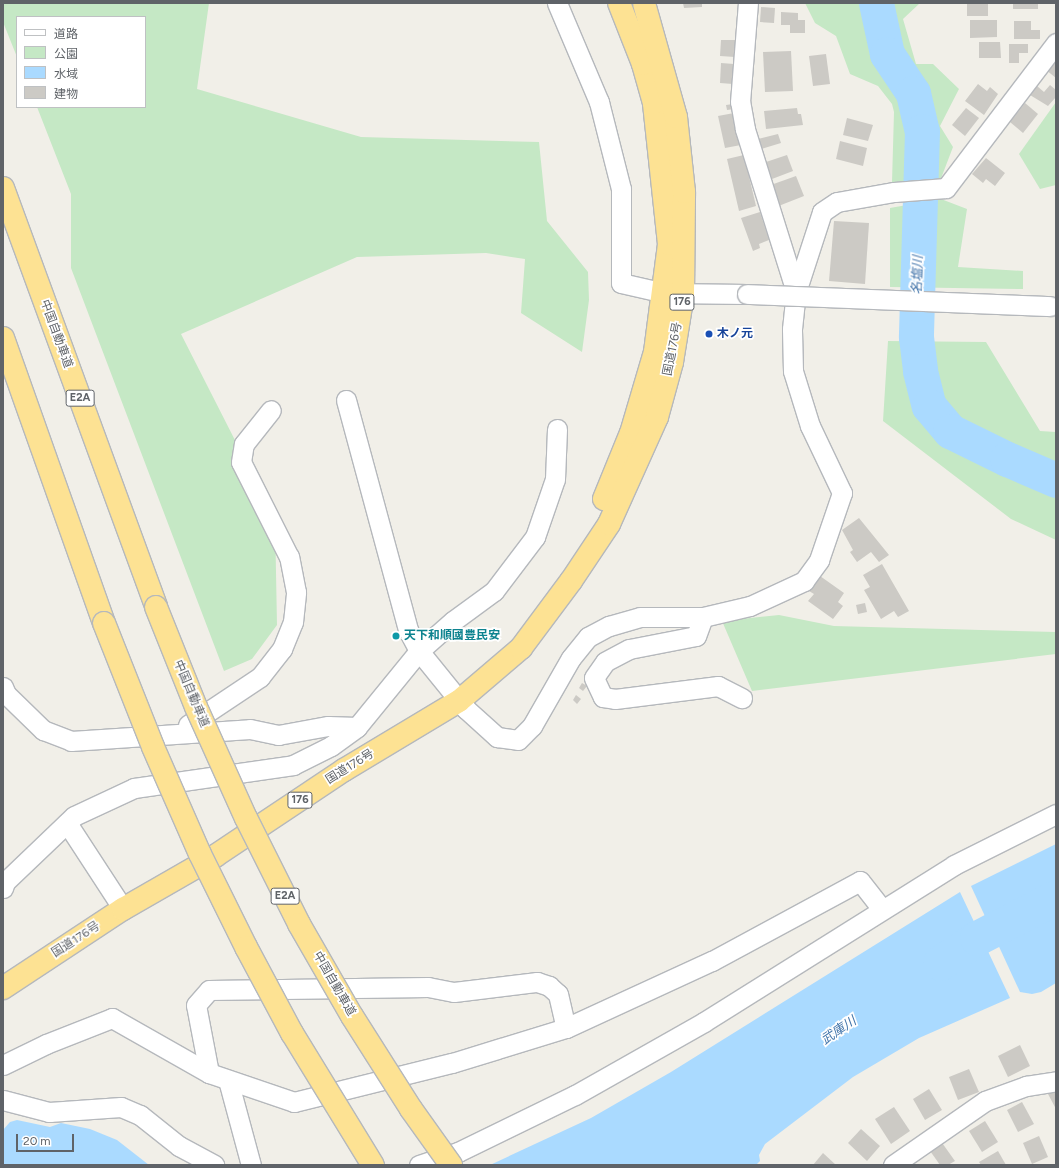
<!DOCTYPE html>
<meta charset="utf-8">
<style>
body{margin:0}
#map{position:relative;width:1059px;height:1168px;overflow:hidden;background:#f1efe8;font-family:Figtree,"Noto Sans JP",sans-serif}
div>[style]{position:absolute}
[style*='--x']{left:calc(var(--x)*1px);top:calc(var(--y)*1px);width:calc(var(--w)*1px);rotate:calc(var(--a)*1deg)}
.green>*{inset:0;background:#c5e8c5}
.water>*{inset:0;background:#aadaff}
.river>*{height:35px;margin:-17.5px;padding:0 17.5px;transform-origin:17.5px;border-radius:17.5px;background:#aadaff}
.building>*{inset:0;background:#cccac5}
.roads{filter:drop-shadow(1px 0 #b5b8bc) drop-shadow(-1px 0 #b5b8bc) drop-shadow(0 1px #b5b8bc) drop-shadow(0 -1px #b5b8bc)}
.minor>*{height:19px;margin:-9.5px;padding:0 9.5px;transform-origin:9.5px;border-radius:9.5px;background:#fff}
.highway>*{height:22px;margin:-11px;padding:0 11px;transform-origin:11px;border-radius:11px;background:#fde293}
.bridges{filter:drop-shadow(1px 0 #b5b8bc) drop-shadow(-1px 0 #b5b8bc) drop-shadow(0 1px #b5b8bc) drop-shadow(0 -1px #b5b8bc)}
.minor-bridge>*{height:19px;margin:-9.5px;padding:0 9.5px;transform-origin:9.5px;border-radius:9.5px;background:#fff}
.highway-bridge>*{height:22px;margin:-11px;padding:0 11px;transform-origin:11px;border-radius:11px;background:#fde293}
.dots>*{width:11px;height:11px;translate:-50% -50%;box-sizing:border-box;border:2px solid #fff;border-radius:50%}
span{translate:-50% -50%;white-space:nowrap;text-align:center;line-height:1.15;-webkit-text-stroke:3.5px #fff;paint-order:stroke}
.shield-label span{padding:1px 3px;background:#fff;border:1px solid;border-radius:3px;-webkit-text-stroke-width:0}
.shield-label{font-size:11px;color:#5f6368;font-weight:700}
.street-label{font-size:12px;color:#5f6368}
.transit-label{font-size:12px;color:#164399;font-weight:700}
.left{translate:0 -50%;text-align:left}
.culture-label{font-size:12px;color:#0d838f;font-weight:700}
.water-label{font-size:13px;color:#4174aa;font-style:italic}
.frame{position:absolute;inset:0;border:4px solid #5f6368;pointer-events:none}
.legend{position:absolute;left:16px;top:16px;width:130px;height:92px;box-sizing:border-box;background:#fff;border:1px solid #bfc1c3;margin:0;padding:5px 7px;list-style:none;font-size:12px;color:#5f6368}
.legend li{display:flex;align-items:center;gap:8px;height:20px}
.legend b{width:20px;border:1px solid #bfc1c3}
.scale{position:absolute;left:16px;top:1134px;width:58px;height:18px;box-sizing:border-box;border:2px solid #5f6368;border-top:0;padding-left:5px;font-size:12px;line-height:14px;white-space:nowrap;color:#5f6368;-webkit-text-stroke:3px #fff;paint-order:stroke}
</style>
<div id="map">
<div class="green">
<i style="clip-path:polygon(3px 3px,209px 3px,197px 89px,361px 137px,539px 142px,547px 221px,588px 272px,589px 300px,582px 352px,521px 313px,525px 259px,486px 253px,357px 257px,181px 334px,275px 519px,277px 625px,252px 659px,224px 671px,71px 268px,71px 194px,37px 107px,145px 107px,145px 17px,17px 17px,17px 57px,3px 22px)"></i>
<i style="clip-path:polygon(805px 3px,920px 3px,903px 19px,916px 64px,933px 64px,959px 89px,940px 126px,953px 147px,940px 181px,892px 182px,894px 112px,892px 104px,878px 86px,850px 74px,836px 36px,815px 23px)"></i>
<i style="clip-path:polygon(1056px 102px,1056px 185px,1040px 189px,1019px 154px)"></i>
<i style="clip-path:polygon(941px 199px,967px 209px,958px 267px,1023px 271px,1023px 289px,890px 287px,890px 208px)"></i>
<i style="clip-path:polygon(888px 341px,986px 342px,1040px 431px,1056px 432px,1056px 540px,1011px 519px,883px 421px)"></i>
<i style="clip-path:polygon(779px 615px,834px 626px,1056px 632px,1056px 654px,752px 691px,722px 621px)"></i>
</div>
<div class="water">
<i style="clip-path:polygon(1056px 844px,1056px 983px,1041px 992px,1032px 994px,1020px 992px,971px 886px)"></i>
<i style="clip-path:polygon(960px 892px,1010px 998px,919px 1038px,853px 1077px,765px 1144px,759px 1155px,760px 1161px,756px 1165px,490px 1165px,591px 1118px,671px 1072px)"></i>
<i style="clip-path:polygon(17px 1120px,50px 1127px,61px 1123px,90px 1129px,117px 1140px,149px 1165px,3px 1165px,3px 1130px,10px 1122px)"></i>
</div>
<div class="river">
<i style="--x:876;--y:3;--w:52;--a:77.8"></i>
<i style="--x:887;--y:54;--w:47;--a:56.3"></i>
<i style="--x:913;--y:93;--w:39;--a:77"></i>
<i style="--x:922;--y:131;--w:206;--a:91.7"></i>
<i style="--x:916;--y:337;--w:34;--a:83"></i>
<i style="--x:920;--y:371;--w:36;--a:76"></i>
<i style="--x:929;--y:406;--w:33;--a:50"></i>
<i style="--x:950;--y:431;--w:64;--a:26.2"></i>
<i style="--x:1007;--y:459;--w:53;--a:23.2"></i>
<i style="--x:940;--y:963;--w:45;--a:-34"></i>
<i style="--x:977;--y:938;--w:89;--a:-27.4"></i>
</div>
<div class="building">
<i style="clip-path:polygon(683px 3px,702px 3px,702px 7px,684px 8px)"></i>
<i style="clip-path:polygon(967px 3px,988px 3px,988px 16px,967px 16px)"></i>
<i style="clip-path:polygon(1013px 3px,1038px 3px,1038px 9px,1013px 9px)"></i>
<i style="clip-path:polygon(761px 7px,775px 8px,774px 23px,760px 22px)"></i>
<i style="clip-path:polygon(781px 12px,798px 13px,798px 20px,805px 20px,805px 33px,790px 33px,790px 25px,781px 25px)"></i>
<i style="clip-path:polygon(970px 20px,997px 20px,997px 37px,970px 38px)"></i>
<i style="clip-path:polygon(1014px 21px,1031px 21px,1031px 30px,1040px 30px,1040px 39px,1014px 39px)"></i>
<i style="clip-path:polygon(721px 40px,736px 40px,735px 57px,720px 56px)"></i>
<i style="clip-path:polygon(979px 42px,1000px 42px,1001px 58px,979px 58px)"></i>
<i style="clip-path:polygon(1009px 44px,1028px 44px,1028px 53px,1019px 53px,1019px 63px,1009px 63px)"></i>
<i style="clip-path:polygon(791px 51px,793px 91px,765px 92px,763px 52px)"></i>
<i style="clip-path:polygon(826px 54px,830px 84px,813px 86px,809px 56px)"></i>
<i style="clip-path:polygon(1056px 57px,1056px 78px,1046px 70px)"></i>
<i style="clip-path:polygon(721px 63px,734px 64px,733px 84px,720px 83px)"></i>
<i style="clip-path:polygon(978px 84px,987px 91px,990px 87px,998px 94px,984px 115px,965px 101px)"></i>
<i style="clip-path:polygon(1050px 85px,1056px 90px,1056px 97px,1048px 106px,1030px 95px,1037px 86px,1044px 92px)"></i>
<i style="clip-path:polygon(1025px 103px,1038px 114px,1023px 133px,1010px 122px)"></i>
<i style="clip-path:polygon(733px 104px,734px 109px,727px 110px,726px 105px)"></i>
<i style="clip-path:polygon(797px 108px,798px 114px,801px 114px,803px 125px,766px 129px,764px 111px)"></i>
<i style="clip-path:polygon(966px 108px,979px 118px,965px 136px,952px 125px)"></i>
<i style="clip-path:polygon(734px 113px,741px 145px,725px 148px,718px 116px)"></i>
<i style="clip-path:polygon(847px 118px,873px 125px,868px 141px,843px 135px)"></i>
<i style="clip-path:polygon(778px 134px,781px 143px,761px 149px,758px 139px)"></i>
<i style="clip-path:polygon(840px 141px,867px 148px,863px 166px,836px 159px)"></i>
<i style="clip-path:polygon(744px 155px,756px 206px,739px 211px,727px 159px)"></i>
<i style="clip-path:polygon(787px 155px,793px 171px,772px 179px,766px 162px)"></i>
<i style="clip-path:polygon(986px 158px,1005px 173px,995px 186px,986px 179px,983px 183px,972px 174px)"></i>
<i style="clip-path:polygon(796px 176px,804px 196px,776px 207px,768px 186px)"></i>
<i style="clip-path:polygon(760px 212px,769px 240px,759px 244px,760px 248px,753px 251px,741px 218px)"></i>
<i style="clip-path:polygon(834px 221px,869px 223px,865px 284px,829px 281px)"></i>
<i style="clip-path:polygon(859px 518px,889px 555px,879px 562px,871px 552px,857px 562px,850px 552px,853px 550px,842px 530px)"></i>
<i style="clip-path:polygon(882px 564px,909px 611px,898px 617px,894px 611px,881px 619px,864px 590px,870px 587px,863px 575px)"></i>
<i style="clip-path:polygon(820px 576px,844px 593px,838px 602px,843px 606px,833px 619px,808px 601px,814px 594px,809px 591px)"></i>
<i style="clip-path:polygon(865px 603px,867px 612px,858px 614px,856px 605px)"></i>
<i style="clip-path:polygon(582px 683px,587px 686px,583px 691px,579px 688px)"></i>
<i style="clip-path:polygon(576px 695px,581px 699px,577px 704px,573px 700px)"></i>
<i style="clip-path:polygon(1020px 1045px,1030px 1066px,1008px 1077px,998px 1056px)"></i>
<i style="clip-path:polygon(969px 1069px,979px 1092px,958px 1100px,949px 1077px)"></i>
<i style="clip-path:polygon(929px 1089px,942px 1110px,925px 1120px,913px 1099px)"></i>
<i style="clip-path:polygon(1056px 1090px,1056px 1109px,1048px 1094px)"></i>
<i style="clip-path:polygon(1022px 1102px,1034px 1124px,1018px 1132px,1007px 1110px)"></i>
<i style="clip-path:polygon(894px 1107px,910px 1131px,891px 1144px,875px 1119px)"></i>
<i style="clip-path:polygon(985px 1121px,998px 1142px,982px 1152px,969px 1131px)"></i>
<i style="clip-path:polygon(861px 1129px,880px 1146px,867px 1161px,848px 1143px)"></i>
<i style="clip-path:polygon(1039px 1136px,1048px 1157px,1032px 1164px,1023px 1143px)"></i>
<i style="clip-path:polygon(940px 1140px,955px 1161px,948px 1165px,940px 1165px,928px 1148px)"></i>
<i style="clip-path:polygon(998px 1151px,1006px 1165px,981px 1165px,979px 1162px)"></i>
<i style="clip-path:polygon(823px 1153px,836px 1165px,813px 1165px)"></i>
</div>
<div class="roads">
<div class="minor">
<i style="--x:557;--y:3;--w:108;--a:67"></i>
<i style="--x:599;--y:102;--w:90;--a:75.8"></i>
<i style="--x:621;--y:189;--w:94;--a:90"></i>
<i style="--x:621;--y:283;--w:45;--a:12.8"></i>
<i style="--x:665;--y:293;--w:82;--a:0.7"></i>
<i style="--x:796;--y:292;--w:84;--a:-72"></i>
<i style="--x:822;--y:212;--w:18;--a:-34"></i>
<i style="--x:837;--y:202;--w:58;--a:-10"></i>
<i style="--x:894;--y:192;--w:52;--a:-4.4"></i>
<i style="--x:946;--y:188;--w:182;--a:-52.8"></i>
<i style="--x:346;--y:400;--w:238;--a:74.9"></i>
<i style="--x:408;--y:630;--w:24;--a:62"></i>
<i style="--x:419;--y:651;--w:45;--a:-41.4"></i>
<i style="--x:453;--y:621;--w:51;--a:-36.2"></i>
<i style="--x:494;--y:591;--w:68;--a:-52.8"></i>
<i style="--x:535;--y:537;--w:61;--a:-71"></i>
<i style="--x:555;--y:479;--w:50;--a:-87.7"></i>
<i style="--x:703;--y:617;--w:20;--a:110"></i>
<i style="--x:696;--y:636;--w:68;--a:169"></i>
<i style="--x:629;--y:649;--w:27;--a:152"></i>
<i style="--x:605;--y:662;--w:19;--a:125"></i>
<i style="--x:594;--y:678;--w:21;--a:65"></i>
<i style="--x:603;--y:697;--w:12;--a:9"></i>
<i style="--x:615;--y:699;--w:104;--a:-7.2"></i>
<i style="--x:718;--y:686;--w:27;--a:27"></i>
<i style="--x:3;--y:687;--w:8;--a:67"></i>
<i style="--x:6;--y:694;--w:52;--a:44.2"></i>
<i style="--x:43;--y:730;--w:30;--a:21"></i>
<i style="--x:71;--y:741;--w:179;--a:-3.8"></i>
<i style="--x:250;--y:729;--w:29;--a:12"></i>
<i style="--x:278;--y:735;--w:51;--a:-10.2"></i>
<i style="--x:328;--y:726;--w:29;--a:2"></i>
<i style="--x:357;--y:727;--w:98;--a:-50.8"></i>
<i style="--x:419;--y:651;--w:75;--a:51"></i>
<i style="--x:466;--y:709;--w:42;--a:42.1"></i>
<i style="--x:497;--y:737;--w:21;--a:8"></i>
<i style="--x:518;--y:740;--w:20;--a:-45"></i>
<i style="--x:532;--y:726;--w:78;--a:-60.2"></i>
<i style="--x:571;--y:658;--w:27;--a:-51"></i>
<i style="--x:588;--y:637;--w:24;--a:-28"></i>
<i style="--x:609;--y:626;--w:32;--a:-16"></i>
<i style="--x:640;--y:617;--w:63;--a:0"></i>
<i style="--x:703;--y:617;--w:48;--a:-13.2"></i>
<i style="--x:750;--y:606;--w:60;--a:-24.8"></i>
<i style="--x:804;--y:581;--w:26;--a:-54"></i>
<i style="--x:819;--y:560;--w:71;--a:-71.1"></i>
<i style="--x:842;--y:493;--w:74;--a:-115.5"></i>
<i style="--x:810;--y:426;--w:58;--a:-107.2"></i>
<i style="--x:793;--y:371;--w:42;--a:-91.4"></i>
<i style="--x:792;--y:329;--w:37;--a:-84"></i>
<i style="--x:796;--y:292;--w:171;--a:-107.4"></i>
<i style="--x:745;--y:129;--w:27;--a:-100"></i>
<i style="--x:740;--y:102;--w:99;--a:-85.4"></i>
<i style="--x:188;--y:725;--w:87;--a:-33.7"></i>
<i style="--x:260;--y:677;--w:36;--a:-52"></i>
<i style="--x:282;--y:649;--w:29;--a:-68"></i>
<i style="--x:293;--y:622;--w:30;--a:-84"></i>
<i style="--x:296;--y:592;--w:36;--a:-101"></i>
<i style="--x:289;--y:557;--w:106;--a:-116.8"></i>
<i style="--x:241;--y:462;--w:18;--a:-81"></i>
<i style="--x:244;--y:444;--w:43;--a:-51.5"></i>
<i style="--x:67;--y:823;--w:103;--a:56.9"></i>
<i style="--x:3;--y:888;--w:6;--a:-72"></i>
<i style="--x:5;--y:882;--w:95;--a:-43.7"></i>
<i style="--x:74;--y:816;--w:66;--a:-25"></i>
<i style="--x:134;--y:788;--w:161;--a:-8.2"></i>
<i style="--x:293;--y:765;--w:42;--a:-26.6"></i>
<i style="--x:331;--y:746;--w:32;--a:-36"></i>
<i style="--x:3;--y:1065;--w:48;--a:-26"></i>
<i style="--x:46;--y:1044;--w:71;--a:-21.5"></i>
<i style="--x:112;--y:1018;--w:112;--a:29.6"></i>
<i style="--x:209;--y:1073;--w:90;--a:18.8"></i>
<i style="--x:294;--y:1102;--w:163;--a:-13.9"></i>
<i style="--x:452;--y:1063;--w:119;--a:-17.1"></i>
<i style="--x:566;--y:1028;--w:161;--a:-24.7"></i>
<i style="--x:712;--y:961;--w:168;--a:-28.4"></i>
<i style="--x:860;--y:881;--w:36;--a:52"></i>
<i style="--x:209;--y:1073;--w:69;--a:-100.8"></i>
<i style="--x:196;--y:1005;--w:20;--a:-49"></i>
<i style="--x:209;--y:990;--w:219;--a:-0.8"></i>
<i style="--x:428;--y:987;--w:26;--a:11"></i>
<i style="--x:454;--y:992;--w:84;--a:-6.9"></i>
<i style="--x:537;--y:982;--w:13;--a:18"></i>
<i style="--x:549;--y:986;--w:12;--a:42"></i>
<i style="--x:558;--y:994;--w:35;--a:77"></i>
<i style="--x:228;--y:1080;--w:88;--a:74.9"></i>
<i style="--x:3;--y:1100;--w:48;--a:14.6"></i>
<i style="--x:49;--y:1112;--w:72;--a:-4"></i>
<i style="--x:121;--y:1107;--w:21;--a:23"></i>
<i style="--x:140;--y:1115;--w:50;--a:38.5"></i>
<i style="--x:179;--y:1146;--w:40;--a:28"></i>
<i style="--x:419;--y:1165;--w:41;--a:-18.4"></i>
<i style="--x:458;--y:1152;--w:130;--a:-26"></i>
<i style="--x:575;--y:1095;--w:148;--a:-29.5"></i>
<i style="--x:704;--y:1022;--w:295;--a:-32.1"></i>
<i style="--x:954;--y:865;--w:114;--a:-26.6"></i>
<i style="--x:893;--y:1165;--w:112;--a:-34.8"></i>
<i style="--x:985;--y:1101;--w:44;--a:-20.1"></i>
<i style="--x:1026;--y:1086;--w:30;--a:-9"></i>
</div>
<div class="highway">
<i style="--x:3;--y:188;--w:446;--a:69.9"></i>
<i style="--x:3;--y:338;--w:302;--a:70.5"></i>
<i style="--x:604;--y:499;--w:71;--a:-67.8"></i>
<i style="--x:631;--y:433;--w:84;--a:-73.5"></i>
<i style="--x:655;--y:352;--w:109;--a:-82.6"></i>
<i style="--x:669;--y:244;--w:142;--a:-96.1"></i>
<i style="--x:654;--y:103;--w:41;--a:-105.8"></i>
<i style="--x:643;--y:64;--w:66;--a:-111.5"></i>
<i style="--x:3;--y:988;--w:144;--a:-33.4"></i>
<i style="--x:123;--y:909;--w:106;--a:-29.9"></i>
<i style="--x:215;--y:856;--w:155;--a:-33.7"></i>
<i style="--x:344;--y:770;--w:134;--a:-31"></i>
<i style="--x:459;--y:701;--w:82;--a:-40.5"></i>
<i style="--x:521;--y:648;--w:84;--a:-53.3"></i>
<i style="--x:571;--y:581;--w:69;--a:-56.3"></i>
<i style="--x:609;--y:524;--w:117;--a:-65.8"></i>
<i style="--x:657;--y:417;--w:57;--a:-74.7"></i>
<i style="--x:672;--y:362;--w:69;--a:-80.8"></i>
<i style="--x:683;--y:294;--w:102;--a:-89.4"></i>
<i style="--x:684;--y:192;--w:75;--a:-96.1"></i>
<i style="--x:676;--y:117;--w:118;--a:-105.7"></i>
</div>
</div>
<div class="bridges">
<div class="minor-bridge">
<i style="--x:747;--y:294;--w:303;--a:2.3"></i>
</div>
<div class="highway-bridge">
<i style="--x:156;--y:607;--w:108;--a:68.2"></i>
<i style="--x:196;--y:707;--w:122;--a:65.8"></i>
<i style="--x:246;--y:818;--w:119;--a:63.4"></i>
<i style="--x:299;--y:924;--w:106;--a:60.1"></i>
<i style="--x:352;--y:1016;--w:110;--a:57.6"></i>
<i style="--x:411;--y:1109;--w:69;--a:54.5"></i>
<i style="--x:104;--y:623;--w:133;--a:68.4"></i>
<i style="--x:153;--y:747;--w:117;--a:66.3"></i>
<i style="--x:200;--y:854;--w:104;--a:63.7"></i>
<i style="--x:246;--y:947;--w:98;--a:61.9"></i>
<i style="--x:292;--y:1033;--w:155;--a:58.5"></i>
</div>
</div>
<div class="dots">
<i style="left:709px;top:334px;background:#1a4fb4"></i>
<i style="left:396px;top:636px;background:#0f9aa8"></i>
</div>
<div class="shield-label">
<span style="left:682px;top:302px">176</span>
<span style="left:80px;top:398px">E2A</span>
<span style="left:300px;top:800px">176</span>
<span style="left:285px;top:896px">E2A</span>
</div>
<div class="street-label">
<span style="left:56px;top:334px;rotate:70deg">中国自動車道</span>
<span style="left:673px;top:349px;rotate:-79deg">国道176号</span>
<span style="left:191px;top:694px;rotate:67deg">中国自動車道</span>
<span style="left:350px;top:767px;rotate:-32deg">国道176号</span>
<span style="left:76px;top:940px;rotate:-33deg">国道176号</span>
<span style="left:334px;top:984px;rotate:60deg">中国自動車道</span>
</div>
<div class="transit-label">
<span class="left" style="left:717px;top:334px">木ノ元</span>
</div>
<div class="culture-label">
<span class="left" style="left:404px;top:636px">天下和順國豊民安</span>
</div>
<div class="water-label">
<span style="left:918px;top:275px;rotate:-88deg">名塩川</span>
<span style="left:839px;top:1031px;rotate:-34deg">武庫川</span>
</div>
<div class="frame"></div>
<ul class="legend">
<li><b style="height:5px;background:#fff"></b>道路</li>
<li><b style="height:11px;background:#c5e8c5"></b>公園</li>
<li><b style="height:11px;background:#aadaff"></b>水域</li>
<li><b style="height:11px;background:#cccac5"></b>建物</li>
</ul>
<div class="scale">20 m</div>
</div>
